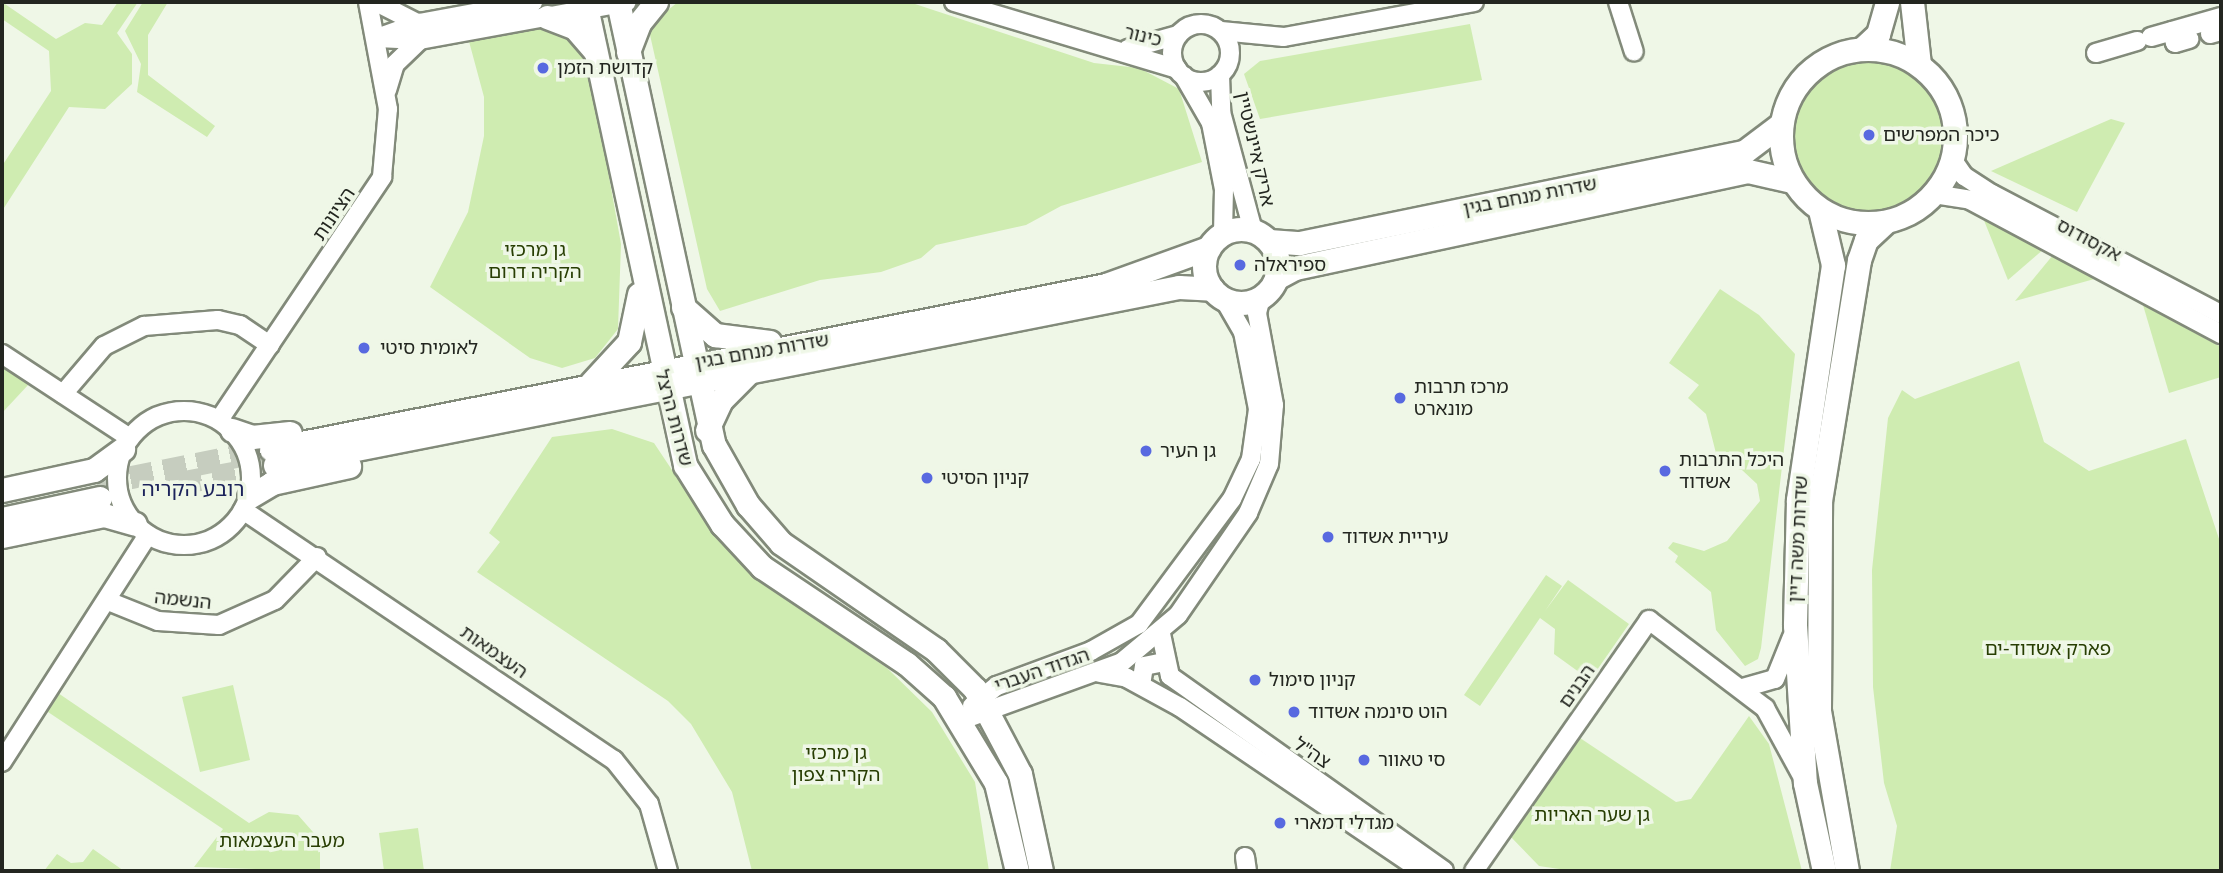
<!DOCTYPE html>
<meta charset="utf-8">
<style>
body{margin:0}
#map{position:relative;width:2223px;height:873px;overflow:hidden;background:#eff7e7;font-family:"Fira Sans Condensed","Noto Sans Hebrew",sans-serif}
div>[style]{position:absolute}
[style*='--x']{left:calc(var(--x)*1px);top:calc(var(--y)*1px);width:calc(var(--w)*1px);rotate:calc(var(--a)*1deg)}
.green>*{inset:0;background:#cfecb1}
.round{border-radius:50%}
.major-tunnel>*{height:23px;margin-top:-11.5px;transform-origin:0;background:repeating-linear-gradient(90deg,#c6cdbf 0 23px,transparent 0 34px)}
.roads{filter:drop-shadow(2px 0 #828a7a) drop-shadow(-2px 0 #828a7a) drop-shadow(0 2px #828a7a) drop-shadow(0 -2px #828a7a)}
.minor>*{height:18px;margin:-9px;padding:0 9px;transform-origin:9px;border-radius:9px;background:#fff}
.minor>.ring{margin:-9px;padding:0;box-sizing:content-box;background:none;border:18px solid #fff;border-radius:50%}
.major>*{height:23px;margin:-11.5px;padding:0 11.5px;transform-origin:11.5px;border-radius:11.5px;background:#fff}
.major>.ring{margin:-11.5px;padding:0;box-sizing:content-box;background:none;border:23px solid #fff;border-radius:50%}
.dots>*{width:19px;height:19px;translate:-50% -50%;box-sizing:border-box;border:4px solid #eff7e7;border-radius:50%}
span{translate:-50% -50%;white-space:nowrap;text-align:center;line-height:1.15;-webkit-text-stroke:7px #eff7e7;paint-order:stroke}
.street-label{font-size:19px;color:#232620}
.poi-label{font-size:19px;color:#232620}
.left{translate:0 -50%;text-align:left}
.park-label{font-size:19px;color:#283e03}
.neighbourhood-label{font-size:21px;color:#1c235b}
.frame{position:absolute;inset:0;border:4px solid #232620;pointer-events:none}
</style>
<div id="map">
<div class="green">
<i style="clip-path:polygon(2px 2px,56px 39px,85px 23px,102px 25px,118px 2px,138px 2px,117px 33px,132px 54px,132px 84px,105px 109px,69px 107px,2px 211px,2px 166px,51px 91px,49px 51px,2px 19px)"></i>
<i style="clip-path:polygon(143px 2px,168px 2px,148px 35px,148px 75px,215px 126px,207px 137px,137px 92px,141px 64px,125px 31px)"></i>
<i style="clip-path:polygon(678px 2px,909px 2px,1094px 63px,1139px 68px,1179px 89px,1202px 162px,1061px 206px,1026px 225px,936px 245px,921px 258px,881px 272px,820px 280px,720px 311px,707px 289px,648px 26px)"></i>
<i style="clip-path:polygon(545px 24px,560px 27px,587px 53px,621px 244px,618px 329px,595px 358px,562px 368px,530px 358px,430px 287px,468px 212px,484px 136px,484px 97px,467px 34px)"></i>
<i style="clip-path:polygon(1470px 24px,1482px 80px,1260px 119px,1244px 74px,1260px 61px)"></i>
<i class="round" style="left:1790px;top:56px;width:158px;height:158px"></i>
<i style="clip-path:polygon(2111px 119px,2125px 123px,2077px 212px,1991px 171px)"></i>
<i style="clip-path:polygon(1981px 213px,2045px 248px,2008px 280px)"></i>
<i style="clip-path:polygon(2053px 255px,2098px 278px,2015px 301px)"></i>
<i style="clip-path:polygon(1720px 289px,1759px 315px,1795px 354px,1761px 648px,1758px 659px,1745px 666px,1716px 630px,1711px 592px,1675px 562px,1678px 556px,1668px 548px,1673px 542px,1704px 551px,1727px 541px,1760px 501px,1757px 484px,1742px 470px,1719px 465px,1706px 414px,1688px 398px,1699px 385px,1669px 363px)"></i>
<i style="clip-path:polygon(2143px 305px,2221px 347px,2221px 377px,2169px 393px)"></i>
<i style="clip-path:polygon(2019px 361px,2044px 442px,2089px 471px,2186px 439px,2221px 545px,2221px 871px,1890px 871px,1897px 826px,1884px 783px,1873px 687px,1872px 570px,1888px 418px,1902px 390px,1915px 399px)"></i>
<i style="clip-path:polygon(2px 367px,29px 384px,2px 413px)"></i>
<i style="clip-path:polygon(612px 429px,654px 443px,710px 527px,753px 577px,887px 668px,932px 712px,975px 782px,989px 871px,752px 871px,732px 792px,691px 724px,668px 701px,477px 572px,500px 542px,489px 533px,552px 437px)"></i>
<i style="clip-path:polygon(1546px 575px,1562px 586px,1545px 611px,1568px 580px,1629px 624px,1590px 680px,1554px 654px,1555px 629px,1540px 618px,1480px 706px,1464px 695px)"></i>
<i style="clip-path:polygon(233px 685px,250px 760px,200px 772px,182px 697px)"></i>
<i style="clip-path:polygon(58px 693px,249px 823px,269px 812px,298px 815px,320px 840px,320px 871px,194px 867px,223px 829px,45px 710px)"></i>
<i style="clip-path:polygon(1749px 716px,1769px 744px,1802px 871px,1573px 871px,1539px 866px,1509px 835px,1577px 736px,1676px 802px,1691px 799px)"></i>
<i style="clip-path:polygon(418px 828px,424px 871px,384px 871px,379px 833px)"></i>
<i style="clip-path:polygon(93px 849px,124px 871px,44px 871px,57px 854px,71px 863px,83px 862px)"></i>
</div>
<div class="major-tunnel">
<i style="--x:179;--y:483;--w:98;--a:-10.6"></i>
<i style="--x:97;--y:484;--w:177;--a:-11.4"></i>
</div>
<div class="roads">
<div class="minor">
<i style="--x:376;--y:2;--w:44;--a:27.1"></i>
<i style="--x:954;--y:2;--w:233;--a:16.7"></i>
<i style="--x:1618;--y:2;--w:52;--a:72.3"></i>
<i class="ring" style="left:1172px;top:24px;width:40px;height:40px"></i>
<i style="--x:1221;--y:31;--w:63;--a:5.4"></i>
<i style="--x:1284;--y:37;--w:193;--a:-10.4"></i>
<i style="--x:2172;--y:31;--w:12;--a:76"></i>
<i style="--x:2175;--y:43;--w:15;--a:-16"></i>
<i style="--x:2210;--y:34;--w:11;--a:-15"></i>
<i style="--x:2151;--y:37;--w:73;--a:-15.9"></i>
<i style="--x:377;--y:38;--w:43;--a:2.7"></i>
<i style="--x:420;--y:40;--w:210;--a:-10.4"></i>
<i style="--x:377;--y:38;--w:45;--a:-19.7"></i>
<i style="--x:419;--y:23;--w:116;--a:-10.4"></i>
<i style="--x:1128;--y:49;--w:52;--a:-15.6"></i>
<i style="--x:2096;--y:53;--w:43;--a:-16.3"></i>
<i style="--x:1220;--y:75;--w:37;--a:88"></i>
<i style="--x:1221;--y:112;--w:123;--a:74.9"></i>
<i style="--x:1184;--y:76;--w:54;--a:60.1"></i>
<i style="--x:1211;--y:123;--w:67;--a:78.9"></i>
<i style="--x:1224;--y:189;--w:44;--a:91.3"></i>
<i style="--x:387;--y:90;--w:27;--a:-73"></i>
<i style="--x:395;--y:64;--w:35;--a:-44"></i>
<i style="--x:1952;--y:159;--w:21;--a:55"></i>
<i style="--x:1964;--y:176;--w:33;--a:33"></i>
<i style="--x:1992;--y:194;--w:259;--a:27.7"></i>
<i style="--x:1934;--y:194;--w:36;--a:9"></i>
<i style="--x:1970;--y:200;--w:285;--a:28.1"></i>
<i style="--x:2;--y:354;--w:153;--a:33.3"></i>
<i style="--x:63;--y:394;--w:63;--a:-49.5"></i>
<i style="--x:104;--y:346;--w:45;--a:-26.6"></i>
<i style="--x:144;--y:326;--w:74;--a:-4.6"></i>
<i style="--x:218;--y:320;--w:23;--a:13"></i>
<i style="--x:240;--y:325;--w:36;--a:34"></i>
<i class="ring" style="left:117px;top:411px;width:116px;height:116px"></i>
<i style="--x:219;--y:420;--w:293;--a:-56.1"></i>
<i style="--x:382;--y:177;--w:68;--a:-85"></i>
<i style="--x:388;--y:109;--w:109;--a:-100.6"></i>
<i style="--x:243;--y:510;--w:447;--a:34"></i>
<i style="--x:614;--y:760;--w:56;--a:51.5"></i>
<i style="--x:649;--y:804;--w:70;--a:74.2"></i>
<i style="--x:108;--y:601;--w:54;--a:21.8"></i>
<i style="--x:158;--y:621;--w:61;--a:3.8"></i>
<i style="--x:219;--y:625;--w:61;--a:-24.1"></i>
<i style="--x:275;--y:600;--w:60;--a:-45.7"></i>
<i style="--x:1161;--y:634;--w:43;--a:77.9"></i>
<i style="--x:1170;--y:676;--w:336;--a:35.4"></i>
<i style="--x:1100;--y:673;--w:27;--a:10"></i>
<i style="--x:1127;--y:678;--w:60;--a:28.7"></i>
<i style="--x:1180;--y:707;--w:292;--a:34.1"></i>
<i style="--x:1141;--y:685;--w:19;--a:-81"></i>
<i style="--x:1144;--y:666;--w:20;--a:-11"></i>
<i style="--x:1743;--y:688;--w:33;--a:-16"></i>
<i style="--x:1775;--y:679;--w:45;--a:-68"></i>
<i style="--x:972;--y:706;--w:32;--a:-39"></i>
<i style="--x:997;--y:686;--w:100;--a:-20.4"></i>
<i style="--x:1091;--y:651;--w:55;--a:-29.4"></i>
<i style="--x:1139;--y:624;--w:156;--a:-53.4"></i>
<i style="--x:1232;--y:499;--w:44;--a:-64.6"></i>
<i style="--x:1251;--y:459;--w:50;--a:-82"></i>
<i style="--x:1258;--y:409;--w:78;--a:-101"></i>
<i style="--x:1243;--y:332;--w:38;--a:-120"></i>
<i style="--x:962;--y:720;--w:170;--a:-19.9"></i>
<i style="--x:1122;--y:662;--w:73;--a:-40"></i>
<i style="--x:1178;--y:615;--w:124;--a:-55.5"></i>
<i style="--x:1248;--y:513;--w:53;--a:-66.8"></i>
<i style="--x:1269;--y:464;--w:59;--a:-85.2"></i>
<i style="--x:1274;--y:405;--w:94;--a:-100.5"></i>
<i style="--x:1257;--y:313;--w:16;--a:-76"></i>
<i style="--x:2;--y:762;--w:270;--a:-57.3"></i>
<i style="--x:1245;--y:857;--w:14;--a:82"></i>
<i style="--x:1474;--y:871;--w:306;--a:-55.1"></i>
<i style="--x:1649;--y:620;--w:146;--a:37.2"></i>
<i style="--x:1765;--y:708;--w:75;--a:61.4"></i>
</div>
<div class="major">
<i style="--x:585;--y:2;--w:474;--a:77.8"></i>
<i style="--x:685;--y:465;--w:70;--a:57.9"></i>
<i style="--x:722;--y:524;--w:59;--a:47.1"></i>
<i style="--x:762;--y:567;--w:174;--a:33.8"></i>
<i style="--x:907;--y:664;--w:50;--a:41.7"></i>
<i style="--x:944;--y:697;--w:100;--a:58.8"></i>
<i style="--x:996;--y:783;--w:90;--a:76.6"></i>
<i style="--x:618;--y:2;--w:453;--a:77.8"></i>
<i style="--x:714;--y:445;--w:69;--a:60.5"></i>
<i style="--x:748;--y:505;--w:50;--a:49"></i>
<i style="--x:781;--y:543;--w:188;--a:34.6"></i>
<i style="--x:936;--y:650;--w:55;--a:45"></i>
<i style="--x:975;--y:689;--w:96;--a:62.1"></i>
<i style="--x:1020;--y:774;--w:99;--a:77.8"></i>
<i style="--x:1912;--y:2;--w:62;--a:83.6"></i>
<i style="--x:547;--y:17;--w:30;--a:21"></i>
<i style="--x:575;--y:28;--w:29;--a:49"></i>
<i class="ring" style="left:1781px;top:49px;width:151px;height:151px"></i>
<i style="--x:1862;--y:49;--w:22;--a:-43"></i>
<i style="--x:1878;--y:34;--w:33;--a:-74"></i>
<i style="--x:628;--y:52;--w:31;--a:-69"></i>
<i style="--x:639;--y:23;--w:27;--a:-51"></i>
<i style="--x:1820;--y:210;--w:57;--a:76.7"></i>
<i style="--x:1833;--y:265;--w:238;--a:98.5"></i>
<i style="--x:1798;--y:500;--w:125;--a:91.4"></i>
<i style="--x:1795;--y:625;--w:158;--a:86.4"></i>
<i style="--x:1805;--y:783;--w:90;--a:77.8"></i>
<i class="ring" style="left:1204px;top:229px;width:51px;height:51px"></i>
<i style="--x:1269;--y:241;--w:31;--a:4"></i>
<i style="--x:1300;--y:243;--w:453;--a:-11.6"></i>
<i style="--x:1744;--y:152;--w:46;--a:-37.1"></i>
<i style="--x:1276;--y:278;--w:21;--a:-28"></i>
<i style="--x:1295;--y:268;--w:463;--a:-12.1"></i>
<i style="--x:1748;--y:171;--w:45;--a:12.8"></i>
<i style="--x:683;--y:307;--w:43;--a:41.2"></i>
<i style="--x:715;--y:335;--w:55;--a:7.3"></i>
<i style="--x:591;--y:383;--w:56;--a:-47.2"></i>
<i style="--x:629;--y:342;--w:49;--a:-78.2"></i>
<i style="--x:232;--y:430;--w:21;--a:19"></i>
<i style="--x:252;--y:437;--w:38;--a:-6"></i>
<i style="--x:707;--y:430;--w:33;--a:-65"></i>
<i style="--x:721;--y:400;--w:38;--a:-45"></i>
<i style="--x:271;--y:449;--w:851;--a:-11.11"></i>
<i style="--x:1106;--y:285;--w:109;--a:-19.9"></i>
<i style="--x:275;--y:465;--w:921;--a:-11.14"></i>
<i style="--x:1179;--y:287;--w:33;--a:3"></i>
<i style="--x:2;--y:490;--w:94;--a:-12.3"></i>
<i style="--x:94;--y:470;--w:36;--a:-36"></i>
<i style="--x:249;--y:497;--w:27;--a:-31"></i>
<i style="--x:272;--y:483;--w:79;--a:-12.4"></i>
<i style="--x:2;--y:519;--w:100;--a:-12.1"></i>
<i style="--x:2;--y:536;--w:104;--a:-11.6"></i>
<i style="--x:104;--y:515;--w:32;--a:16"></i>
<i style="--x:1847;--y:871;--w:162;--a:-99.9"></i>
<i style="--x:1819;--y:711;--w:210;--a:-89.7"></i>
<i style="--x:1820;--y:501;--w:244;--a:-80.8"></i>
<i style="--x:1859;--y:260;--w:21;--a:-71"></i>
<i style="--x:1866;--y:240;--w:26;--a:-43"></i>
</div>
</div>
<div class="dots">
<i style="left:543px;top:68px;background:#5869e0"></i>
<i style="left:1869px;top:135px;background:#5869e0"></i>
<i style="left:1240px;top:265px;background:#5869e0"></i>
<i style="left:364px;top:348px;background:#5869e0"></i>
<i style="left:1400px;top:398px;background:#5869e0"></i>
<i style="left:1146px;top:451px;background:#5869e0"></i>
<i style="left:1665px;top:471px;background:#5869e0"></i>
<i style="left:927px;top:478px;background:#5869e0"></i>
<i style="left:1328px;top:537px;background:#5869e0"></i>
<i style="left:1255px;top:680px;background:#5869e0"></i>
<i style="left:1294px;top:712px;background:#5869e0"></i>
<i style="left:1364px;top:760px;background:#5869e0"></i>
<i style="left:1280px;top:823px;background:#5869e0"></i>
</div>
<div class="street-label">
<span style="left:1143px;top:36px;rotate:14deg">כינור</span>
<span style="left:1255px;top:149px;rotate:77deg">אריק איינשטיין</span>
<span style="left:1530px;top:196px;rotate:-11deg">שדרות מנחם בגין</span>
<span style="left:334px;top:214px;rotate:-56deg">הציונות</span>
<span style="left:2089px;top:240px;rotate:28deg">אקסודוס</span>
<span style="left:762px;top:351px;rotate:-10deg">שדרות מנחם בגין</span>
<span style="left:674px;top:418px;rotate:75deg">שדרות הרצל</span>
<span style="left:1798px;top:539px;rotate:-87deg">שדרות משה דיין</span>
<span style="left:183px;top:600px;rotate:6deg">הנשמה</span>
<span style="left:494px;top:652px;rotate:35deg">העצמאות</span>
<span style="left:1042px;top:670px;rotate:-19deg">הגדוד העברי</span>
<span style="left:1577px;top:686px;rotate:-55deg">הבנים</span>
<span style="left:1312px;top:753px;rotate:34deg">צה"ל</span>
</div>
<div class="poi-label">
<span class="left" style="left:557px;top:68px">קדושת הזמן</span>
<span class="left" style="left:1883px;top:135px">כיכר המפרשים</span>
<span class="left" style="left:1254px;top:265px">ספיראלה</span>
<span class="left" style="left:380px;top:348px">לאומית סיטי</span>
<span class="left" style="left:1414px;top:398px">מרכז תרבות<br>מונארט</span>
<span class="left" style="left:1160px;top:451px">גן העיר</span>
<span class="left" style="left:1679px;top:471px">היכל התרבות<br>אשדוד</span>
<span class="left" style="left:941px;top:478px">קניון הסיטי</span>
<span class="left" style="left:1342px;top:537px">עיריית אשדוד</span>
<span class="left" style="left:1269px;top:680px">קניון סימול</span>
<span class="left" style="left:1308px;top:712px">הוט סינמה אשדוד</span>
<span class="left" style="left:1378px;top:760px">סי טאוור</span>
<span class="left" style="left:1294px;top:823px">מגדלי דמארי</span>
</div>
<div class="park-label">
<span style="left:535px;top:261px">גן מרכזי<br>הקריה דרום</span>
<span style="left:2048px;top:649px">פארק אשדוד-ים</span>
<span style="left:836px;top:764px">גן מרכזי<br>הקריה צפון</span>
<span style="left:1592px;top:815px">גן שער האריות</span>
<span style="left:282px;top:841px">מעבר העצמאות</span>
</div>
<div class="neighbourhood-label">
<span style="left:193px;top:489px">רובע הקריה</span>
</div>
<div class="frame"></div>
</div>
